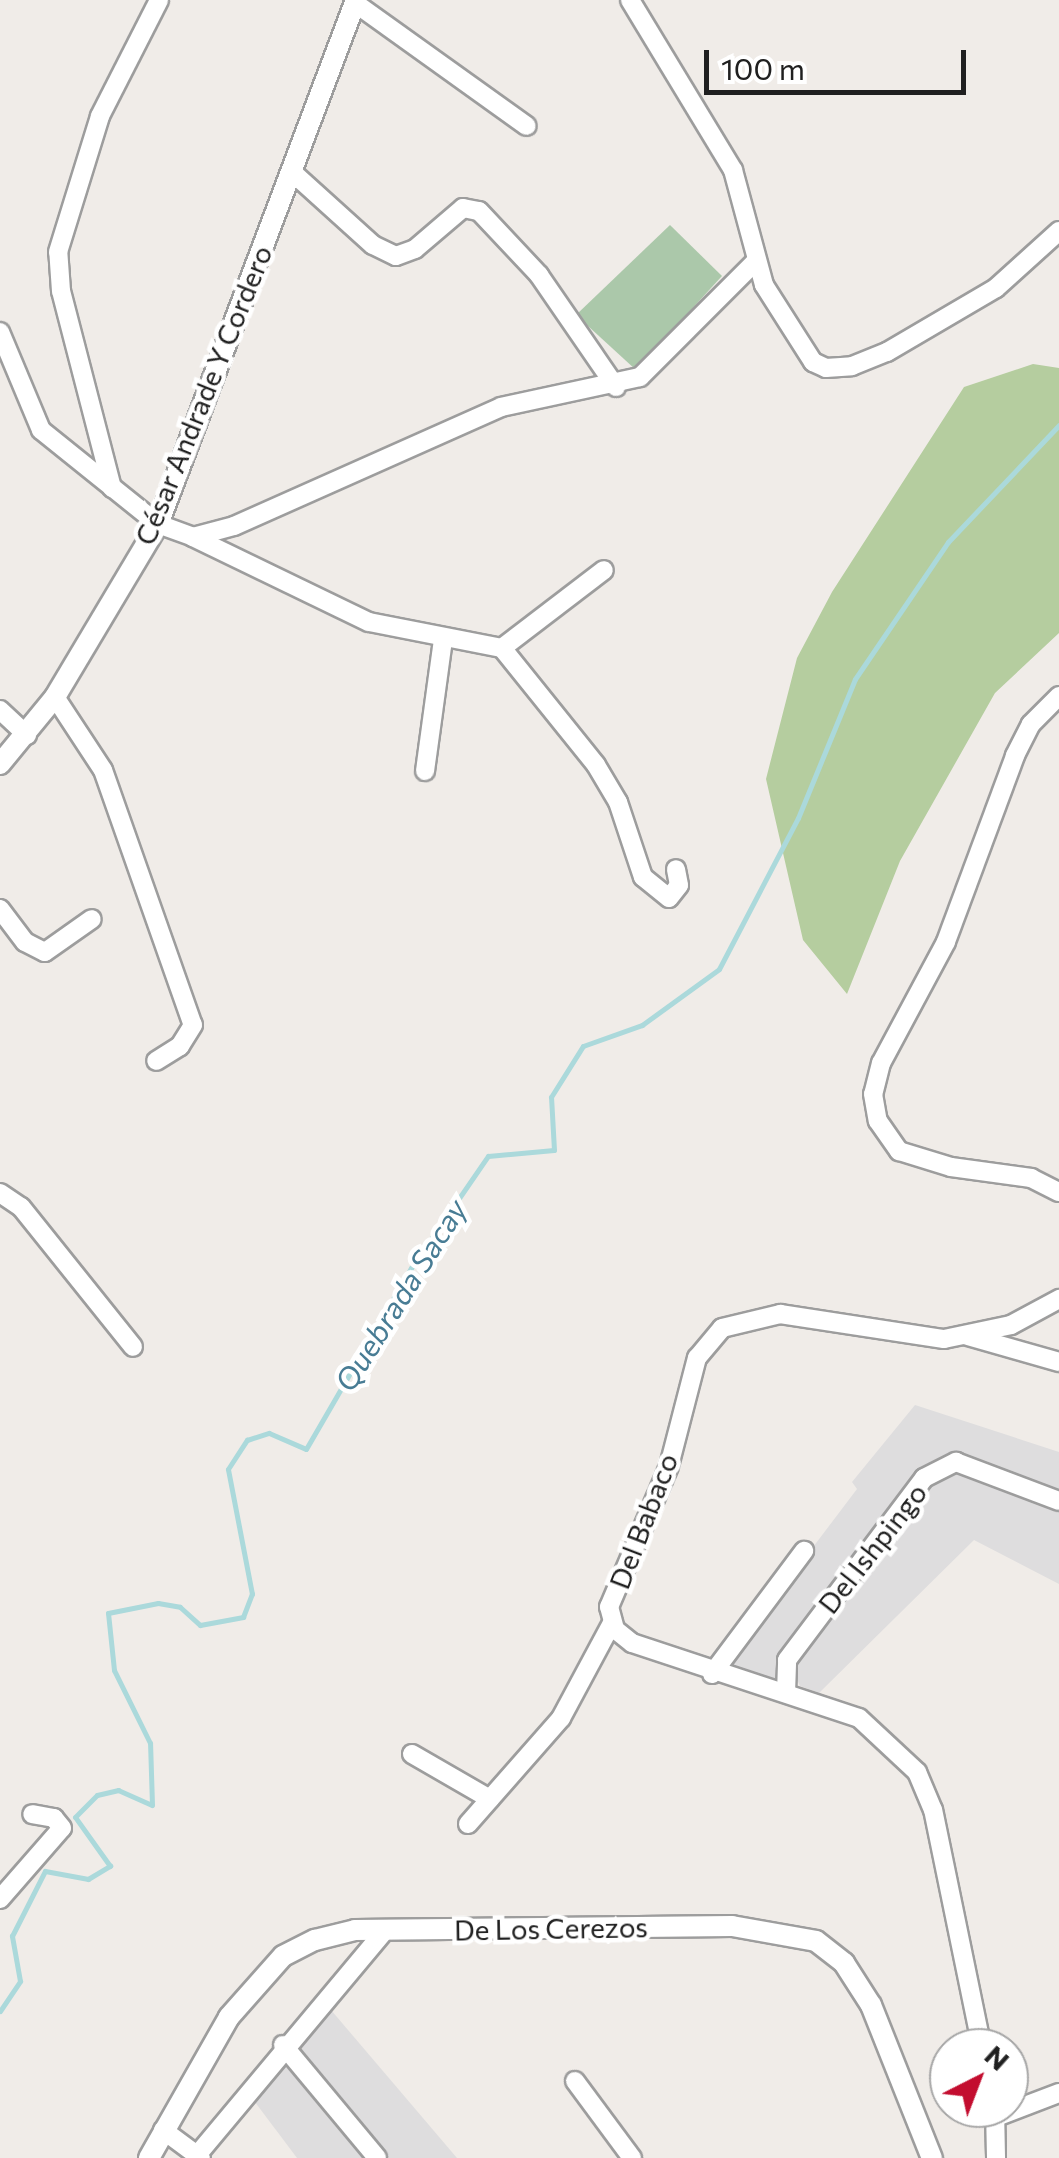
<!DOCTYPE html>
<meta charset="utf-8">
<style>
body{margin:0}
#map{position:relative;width:1059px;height:2158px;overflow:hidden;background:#f0ece8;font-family:Commissioner,sans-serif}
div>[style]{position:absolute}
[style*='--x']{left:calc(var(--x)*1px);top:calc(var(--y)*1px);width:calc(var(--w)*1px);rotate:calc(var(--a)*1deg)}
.residential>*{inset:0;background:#deddde}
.forest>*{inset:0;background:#b5cd9f}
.cemetery>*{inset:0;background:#abc8aa}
.stream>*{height:5px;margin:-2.5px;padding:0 2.5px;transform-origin:2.5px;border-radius:2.5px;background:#abd9db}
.roads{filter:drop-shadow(2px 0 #9d9d9d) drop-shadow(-2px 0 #9d9d9d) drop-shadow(0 2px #9d9d9d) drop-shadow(0 -2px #9d9d9d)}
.minor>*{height:18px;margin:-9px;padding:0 9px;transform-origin:9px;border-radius:9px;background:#fff}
.tertiary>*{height:20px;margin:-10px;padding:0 10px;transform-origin:10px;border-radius:10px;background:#fff}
span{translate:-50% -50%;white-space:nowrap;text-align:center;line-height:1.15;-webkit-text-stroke:9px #fff;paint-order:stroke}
.street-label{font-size:28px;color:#202020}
.water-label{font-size:30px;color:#487c94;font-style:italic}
.north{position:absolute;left:929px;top:2028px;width:100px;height:100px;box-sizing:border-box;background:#fff;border:2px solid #a6a6a6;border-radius:50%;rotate:42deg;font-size:28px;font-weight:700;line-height:40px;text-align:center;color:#202020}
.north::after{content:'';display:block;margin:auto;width:35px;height:45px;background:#c30d2f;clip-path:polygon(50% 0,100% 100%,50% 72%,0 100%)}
.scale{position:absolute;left:704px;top:50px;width:262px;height:45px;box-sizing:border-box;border:5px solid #202020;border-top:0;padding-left:12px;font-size:30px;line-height:35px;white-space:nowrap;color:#202020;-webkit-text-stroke:8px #fff;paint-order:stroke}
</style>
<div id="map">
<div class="residential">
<i style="clip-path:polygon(915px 1405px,1059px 1452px,1059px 1584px,974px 1540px,819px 1693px,800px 1686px,794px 1673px,774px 1682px,723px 1666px,857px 1489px,852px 1482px)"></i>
<i style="clip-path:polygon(331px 2010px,457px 2158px,297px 2158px,252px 2098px)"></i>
</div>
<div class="forest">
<i style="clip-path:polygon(1033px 364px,1059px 368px,1059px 633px,995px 693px,900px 861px,847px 994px,803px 940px,766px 779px,797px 658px,832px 592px,964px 387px)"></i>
</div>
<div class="cemetery">
<i style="clip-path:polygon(670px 225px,722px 276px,636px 370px,576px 315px)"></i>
</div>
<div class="stream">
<i style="--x:0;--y:2011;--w:36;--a:-56"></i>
<i style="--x:20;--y:1981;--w:46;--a:-100.1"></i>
<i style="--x:12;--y:1936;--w:73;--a:-63.1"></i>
<i style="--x:45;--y:1871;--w:44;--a:10.5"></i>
<i style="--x:88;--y:1879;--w:26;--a:-31"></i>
<i style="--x:110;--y:1866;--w:60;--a:-125.5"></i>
<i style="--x:75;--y:1817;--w:31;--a:-45"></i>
<i style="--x:97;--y:1795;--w:22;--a:-13"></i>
<i style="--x:118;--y:1790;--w:37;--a:24"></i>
<i style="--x:152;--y:1805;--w:62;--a:-91.8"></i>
<i style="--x:150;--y:1743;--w:81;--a:-116.3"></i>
<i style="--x:114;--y:1670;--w:57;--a:-96"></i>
<i style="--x:108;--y:1613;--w:51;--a:-11.3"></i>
<i style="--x:158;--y:1603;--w:22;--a:10"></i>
<i style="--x:180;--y:1607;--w:27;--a:42"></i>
<i style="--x:200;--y:1625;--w:44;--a:-10.5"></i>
<i style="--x:243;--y:1617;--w:25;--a:-69"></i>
<i style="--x:252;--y:1594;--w:127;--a:-100.9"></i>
<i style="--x:228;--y:1469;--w:35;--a:-57"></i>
<i style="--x:247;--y:1440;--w:23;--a:-18"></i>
<i style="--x:269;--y:1433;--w:40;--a:23.4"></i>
<i style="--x:306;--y:1449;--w:209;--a:-59.9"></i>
<i style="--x:411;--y:1268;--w:136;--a:-55.5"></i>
<i style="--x:488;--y:1156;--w:66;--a:-5.2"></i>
<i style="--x:554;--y:1150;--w:53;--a:-93.2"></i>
<i style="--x:551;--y:1097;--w:60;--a:-57.9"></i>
<i style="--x:583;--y:1046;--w:63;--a:-19.6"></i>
<i style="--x:642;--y:1025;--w:95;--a:-36"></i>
<i style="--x:719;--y:969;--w:170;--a:-62.4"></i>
<i style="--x:798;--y:818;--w:150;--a:-67.7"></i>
<i style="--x:855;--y:679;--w:166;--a:-55.8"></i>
<i style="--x:948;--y:542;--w:161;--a:-46.5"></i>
</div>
<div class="roads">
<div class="minor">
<i style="--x:630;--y:0;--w:199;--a:58.8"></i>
<i style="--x:733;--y:170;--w:119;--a:74.9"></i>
<i style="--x:764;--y:285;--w:91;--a:57.5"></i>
<i style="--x:813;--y:362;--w:14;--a:25"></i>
<i style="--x:826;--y:368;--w:26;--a:-4"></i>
<i style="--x:852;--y:366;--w:38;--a:-22"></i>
<i style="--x:887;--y:352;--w:126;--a:-30.4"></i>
<i style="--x:996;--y:288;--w:85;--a:-42.1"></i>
<i style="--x:355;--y:3;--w:211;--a:35.6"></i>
<i style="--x:291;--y:171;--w:110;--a:42.1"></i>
<i style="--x:373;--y:245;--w:25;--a:26"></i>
<i style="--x:396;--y:256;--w:20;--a:-20"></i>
<i style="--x:415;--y:249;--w:63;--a:-40.5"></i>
<i style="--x:463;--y:208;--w:16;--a:11"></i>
<i style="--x:479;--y:211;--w:88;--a:46.8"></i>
<i style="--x:539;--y:275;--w:136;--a:55.5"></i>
<i style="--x:0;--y:332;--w:106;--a:67.3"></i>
<i style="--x:41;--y:430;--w:150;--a:38.8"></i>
<i style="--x:158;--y:524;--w:37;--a:20"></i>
<i style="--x:193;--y:537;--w:42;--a:-15"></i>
<i style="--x:234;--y:526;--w:292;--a:-24"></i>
<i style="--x:501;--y:407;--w:142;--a:-12.2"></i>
<i style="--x:640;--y:377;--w:164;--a:-45"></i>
<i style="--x:112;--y:488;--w:203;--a:-104.5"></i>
<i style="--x:61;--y:291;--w:39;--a:-94"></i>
<i style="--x:58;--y:252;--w:142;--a:-72.8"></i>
<i style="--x:100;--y:116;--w:130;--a:-63"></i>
<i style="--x:193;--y:537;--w:195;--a:25.8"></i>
<i style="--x:369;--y:622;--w:136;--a:11.1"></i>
<i style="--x:502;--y:648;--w:150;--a:51.2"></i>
<i style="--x:596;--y:765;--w:43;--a:59.3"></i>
<i style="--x:618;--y:802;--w:79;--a:71.6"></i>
<i style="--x:643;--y:877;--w:33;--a:39"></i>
<i style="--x:669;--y:898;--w:16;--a:-52"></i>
<i style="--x:679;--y:885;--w:16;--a:-101"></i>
<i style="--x:502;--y:648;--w:128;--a:-37.4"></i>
<i style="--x:1059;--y:696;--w:40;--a:135"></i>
<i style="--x:1031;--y:724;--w:36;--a:117"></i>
<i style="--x:1015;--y:756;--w:198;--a:110.4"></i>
<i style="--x:946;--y:942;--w:137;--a:118.2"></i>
<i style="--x:881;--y:1063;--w:32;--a:104"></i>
<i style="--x:873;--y:1094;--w:27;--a:80"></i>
<i style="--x:878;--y:1121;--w:37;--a:55"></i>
<i style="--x:899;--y:1151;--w:54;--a:17.1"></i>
<i style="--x:951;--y:1167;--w:81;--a:7.8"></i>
<i style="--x:1031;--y:1178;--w:31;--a:27"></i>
<i style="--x:55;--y:697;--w:87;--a:56.7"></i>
<i style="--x:103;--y:770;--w:270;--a:70.6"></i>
<i style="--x:193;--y:1025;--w:25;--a:122"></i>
<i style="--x:180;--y:1046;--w:28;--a:148"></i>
<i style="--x:0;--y:710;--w:37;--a:43"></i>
<i style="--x:425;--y:771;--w:132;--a:-82.2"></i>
<i style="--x:0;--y:909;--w:41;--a:52.9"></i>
<i style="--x:25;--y:942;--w:22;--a:27"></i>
<i style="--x:45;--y:952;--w:57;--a:-35.1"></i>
<i style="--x:0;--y:1193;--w:25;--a:34"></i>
<i style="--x:21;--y:1207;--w:179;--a:51.3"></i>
<i style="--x:968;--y:1336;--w:95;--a:15.9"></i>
<i style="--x:712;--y:1674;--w:154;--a:-53.2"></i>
<i style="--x:786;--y:1693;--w:33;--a:-88"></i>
<i style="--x:787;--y:1660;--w:228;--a:-53"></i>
<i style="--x:924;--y:1478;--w:36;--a:-27"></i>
<i style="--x:956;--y:1462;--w:110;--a:20.7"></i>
<i style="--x:412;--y:1754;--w:90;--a:30"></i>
<i style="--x:468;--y:1824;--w:141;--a:-48.7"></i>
<i style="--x:561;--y:1718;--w:108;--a:-61.8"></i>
<i style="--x:0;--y:1899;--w:94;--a:-48.9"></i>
<i style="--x:62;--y:1828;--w:13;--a:-129"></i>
<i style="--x:54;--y:1818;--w:22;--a:-170"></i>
<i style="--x:283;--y:2045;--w:147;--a:50.2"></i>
<i style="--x:982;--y:2048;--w:243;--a:-101.6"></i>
<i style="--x:933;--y:1810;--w:41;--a:-112.8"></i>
<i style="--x:917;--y:1772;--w:79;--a:-137"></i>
<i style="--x:859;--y:1718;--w:239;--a:-161.7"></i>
<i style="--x:632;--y:1643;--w:22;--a:-141"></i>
<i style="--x:615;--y:1629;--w:23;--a:-105"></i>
<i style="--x:609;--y:1607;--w:153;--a:-66.9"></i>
<i style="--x:669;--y:1466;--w:112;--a:-75.5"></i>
<i style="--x:697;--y:1358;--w:39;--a:-50"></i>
<i style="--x:722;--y:1328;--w:60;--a:-13.6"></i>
<i style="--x:780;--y:1314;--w:166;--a:8.7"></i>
<i style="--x:944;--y:1339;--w:68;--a:-11.8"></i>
<i style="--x:1011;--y:1325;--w:55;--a:-28.4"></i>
<i style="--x:575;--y:2081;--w:96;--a:53.5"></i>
<i style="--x:995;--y:2109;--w:49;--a:88.8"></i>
<i style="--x:996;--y:2117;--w:67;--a:-20.9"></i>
<i style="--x:163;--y:2130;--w:47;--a:36.4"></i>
<i style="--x:198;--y:2154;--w:292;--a:-50.1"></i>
</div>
<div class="tertiary">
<i style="--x:0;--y:764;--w:87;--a:-50.6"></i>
<i style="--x:55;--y:697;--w:201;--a:-59.2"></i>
<i style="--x:158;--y:524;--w:560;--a:-69.3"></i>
<i style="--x:149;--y:2158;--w:162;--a:-60.4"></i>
<i style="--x:229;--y:2017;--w:81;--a:-48.5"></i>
<i style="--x:283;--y:1956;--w:36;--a:-27"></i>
<i style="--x:315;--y:1940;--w:41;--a:-14"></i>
<i style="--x:355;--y:1930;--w:377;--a:-0.6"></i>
<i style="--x:732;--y:1926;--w:85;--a:10.1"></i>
<i style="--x:816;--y:1941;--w:36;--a:38"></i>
<i style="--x:844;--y:1963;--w:50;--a:57.3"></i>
<i style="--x:871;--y:2005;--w:165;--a:68.3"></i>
</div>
</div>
<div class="street-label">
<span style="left:203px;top:395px;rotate:-68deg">César Andrade Y Cordero</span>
<span style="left:643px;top:1521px;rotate:-69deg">Del Babaco</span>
<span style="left:872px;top:1548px;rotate:-52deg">Del Ishpingo</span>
<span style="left:551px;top:1928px;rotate:-1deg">De Los Cerezos</span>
</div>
<div class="water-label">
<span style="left:400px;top:1295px;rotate:-58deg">Quebrada Sacay</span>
</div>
<div class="north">N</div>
<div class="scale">100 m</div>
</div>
